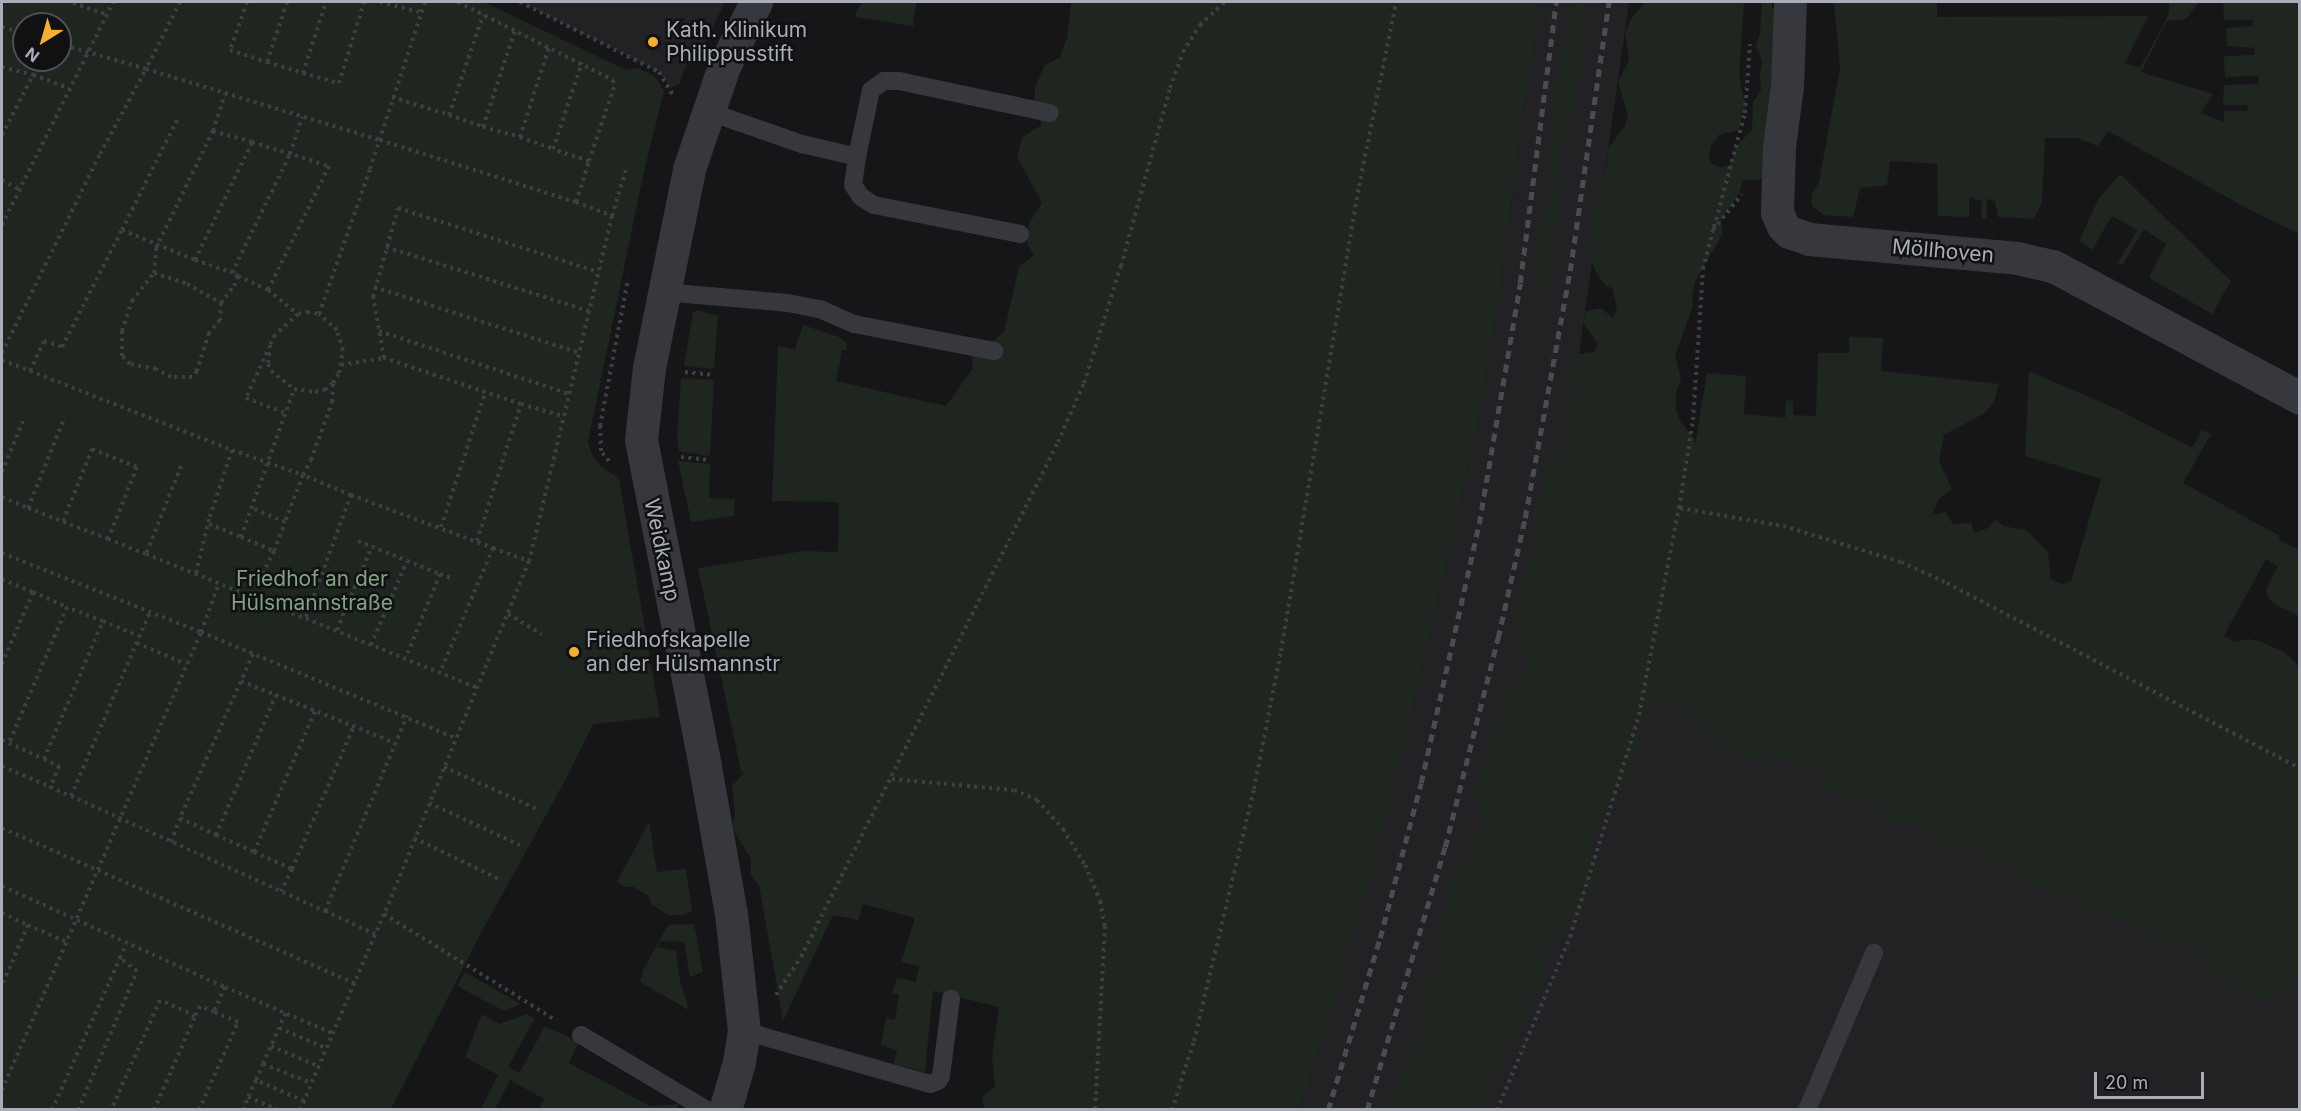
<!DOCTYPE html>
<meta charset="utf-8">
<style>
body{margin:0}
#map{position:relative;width:2301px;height:1111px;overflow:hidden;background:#161618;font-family:Inter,sans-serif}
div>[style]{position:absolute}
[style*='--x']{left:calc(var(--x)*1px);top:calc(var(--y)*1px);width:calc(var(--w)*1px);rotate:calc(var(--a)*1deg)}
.built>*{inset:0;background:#222225}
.green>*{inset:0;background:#1e261f}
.path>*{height:4px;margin-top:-2px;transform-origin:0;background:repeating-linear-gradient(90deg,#3d3f44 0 3px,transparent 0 7.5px)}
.lane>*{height:18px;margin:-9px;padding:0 9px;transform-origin:9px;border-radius:9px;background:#37383d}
.street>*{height:33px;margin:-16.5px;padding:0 16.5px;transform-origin:16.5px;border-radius:16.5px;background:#37383d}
.rail>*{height:4.5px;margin-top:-2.25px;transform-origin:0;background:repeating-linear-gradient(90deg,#4a4c52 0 8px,transparent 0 14px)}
.dots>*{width:16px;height:16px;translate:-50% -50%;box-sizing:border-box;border:3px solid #111113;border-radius:50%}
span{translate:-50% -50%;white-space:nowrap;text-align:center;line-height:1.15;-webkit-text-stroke:5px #111113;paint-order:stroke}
.poi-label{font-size:21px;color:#a8adb8}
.left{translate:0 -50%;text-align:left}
.street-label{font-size:21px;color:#a8adb8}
.park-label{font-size:21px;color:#7fa381}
.frame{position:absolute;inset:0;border:3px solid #a8adb8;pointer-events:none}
.north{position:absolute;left:12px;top:12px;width:60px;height:60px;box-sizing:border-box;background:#111113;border:2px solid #4d4f55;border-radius:50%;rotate:217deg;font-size:16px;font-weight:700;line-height:24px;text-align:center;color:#a8adb8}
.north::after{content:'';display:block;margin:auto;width:21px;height:27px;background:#f2b134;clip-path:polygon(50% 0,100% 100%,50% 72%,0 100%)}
.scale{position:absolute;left:2094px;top:1072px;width:110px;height:27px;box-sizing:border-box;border:3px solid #a8adb8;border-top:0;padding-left:8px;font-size:18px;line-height:21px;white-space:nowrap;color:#a8adb8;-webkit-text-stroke:4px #111113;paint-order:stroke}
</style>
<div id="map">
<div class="built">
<i style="clip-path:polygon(520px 2px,725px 2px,703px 48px,690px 55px,679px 84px,671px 88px,659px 72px)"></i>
<i style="clip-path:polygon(1541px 2px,1629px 2px,1556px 516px,2300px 981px,2299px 1109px,1301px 1110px,1342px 974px,1411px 716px,1452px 541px,1480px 413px,1498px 308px,1524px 108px)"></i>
</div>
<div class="green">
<i style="clip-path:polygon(evenodd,2px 2px,484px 2px,626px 70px,638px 68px,655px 77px,664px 91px,644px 171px,588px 442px,592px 454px,601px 467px,619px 478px,660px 717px,593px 724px,567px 777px,482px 931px,391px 1109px,2px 1109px,2px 2px,24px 24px,60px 24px,60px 60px,24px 60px,24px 24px)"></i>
<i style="clip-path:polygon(862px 2px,917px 2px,913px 19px,914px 26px,854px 17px)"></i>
<i style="clip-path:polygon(1071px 2px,1541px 2px,1524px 108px,1498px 308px,1480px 413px,1452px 541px,1397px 776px,1364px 903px,1301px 1109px,985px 1109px,982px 1098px,995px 1086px,992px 1058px,999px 1007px,933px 991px,925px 1072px,894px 1064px,897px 1050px,881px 1045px,886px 1018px,895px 1020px,899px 994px,892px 993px,897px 978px,916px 982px,919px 966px,901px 962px,915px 918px,863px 904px,858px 920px,833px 915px,783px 1021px,759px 885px,751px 875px,751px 859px,732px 828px,735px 814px,732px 786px,744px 773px,741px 771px,698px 568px,804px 551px,838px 552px,839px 502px,772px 501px,778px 346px,795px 349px,803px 325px,839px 337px,846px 343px,847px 350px,842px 350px,836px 381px,946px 406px,973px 368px,972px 357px,1004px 332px,1019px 267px,1034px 255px,1027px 243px,1029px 223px,1042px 203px,1017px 157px,1022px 137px,1042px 125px,1034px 103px,1035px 88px,1044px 66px,1060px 57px,1067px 38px)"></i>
<i style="clip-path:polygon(1572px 2px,1586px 2px,1586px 25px,1574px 109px,1559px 156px,1563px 176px,1545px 297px,1537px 295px,1534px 276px,1536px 230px,1548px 198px,1550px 119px)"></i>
<i style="clip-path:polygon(1645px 2px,1744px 2px,1739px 76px,1746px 109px,1742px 113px,1739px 130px,1719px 135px,1711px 146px,1709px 159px,1713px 165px,1722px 167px,1731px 164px,1735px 147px,1752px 130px,1753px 102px,1761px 91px,1760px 75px,1762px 60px,1756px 46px,1760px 34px,1762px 2px,1772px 2px,1772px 8px,1781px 21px,1769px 173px,1759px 180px,1743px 180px,1739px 194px,1721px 220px,1723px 233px,1696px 280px,1692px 296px,1693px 306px,1675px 355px,1681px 379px,1676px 392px,1676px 409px,1680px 421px,1695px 439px,1695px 446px,1707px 373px,1746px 376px,1744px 414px,1785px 418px,1786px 400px,1793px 401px,1793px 415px,1816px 416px,1818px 353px,1849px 353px,1849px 337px,1883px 338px,1881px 371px,1999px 384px,1994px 402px,1983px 414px,1944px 435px,1939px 461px,1952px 489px,1939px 499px,1932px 515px,1946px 512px,1953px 524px,1971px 523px,1974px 533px,1988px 528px,1996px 519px,2003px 526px,2026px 530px,2048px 552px,2051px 579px,2062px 584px,2071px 581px,2101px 479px,2025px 456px,2029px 371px,2119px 410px,2192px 448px,2202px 430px,2211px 434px,2183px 483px,2280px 536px,2278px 539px,2299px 550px,2299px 616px,2276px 605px,2268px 597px,2266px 589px,2278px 566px,2266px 559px,2224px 636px,2235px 642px,2248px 639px,2262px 642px,2284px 652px,2296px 663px,2299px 671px,2299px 991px,2295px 987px,2266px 1000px,2255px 998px,2206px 966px,2198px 948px,2193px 946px,2173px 951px,2156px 941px,2150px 929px,2143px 924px,2138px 925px,2120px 916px,2115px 919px,2096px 913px,2079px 905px,2074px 899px,2058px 897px,2045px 887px,2028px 882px,2014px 866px,1995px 871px,1986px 867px,1974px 849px,1959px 852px,1943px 847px,1916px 824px,1901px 826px,1893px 822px,1869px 799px,1865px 803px,1856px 802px,1823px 788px,1815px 767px,1793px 766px,1788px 761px,1765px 763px,1724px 749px,1715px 745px,1710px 734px,1692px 724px,1684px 710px,1675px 703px,1664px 709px,1653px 701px,1646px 715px,1633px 728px,1639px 734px,1640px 743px,1629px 780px,1608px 811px,1605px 821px,1593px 835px,1589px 846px,1603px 873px,1602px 883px,1567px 922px,1566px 931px,1557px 928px,1558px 943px,1549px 946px,1544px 953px,1545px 966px,1540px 974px,1544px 991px,1527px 997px,1527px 1018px,1516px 1028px,1516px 1039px,1506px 1048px,1503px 1065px,1495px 1072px,1488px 1096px,1466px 1109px,1387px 1110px,1397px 1089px,1402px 1066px,1422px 1041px,1417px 993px,1436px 966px,1442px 922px,1449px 906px,1449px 885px,1457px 870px,1473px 862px,1473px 848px,1484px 820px,1474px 790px,1488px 747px,1488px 735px,1497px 725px,1503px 691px,1525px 681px,1528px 665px,1516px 636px,1514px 607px,1532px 551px,1530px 540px,1537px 529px,1533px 504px,1540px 497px,1544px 473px,1550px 458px,1564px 451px,1565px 407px,1574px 391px,1571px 367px,1577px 354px,1594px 352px,1598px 344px,1583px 322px,1586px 311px,1601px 308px,1613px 318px,1617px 308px,1612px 288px,1606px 286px,1597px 274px,1589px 255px,1590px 216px,1597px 204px,1597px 193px,1606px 170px,1608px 149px,1625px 126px,1628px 115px,1618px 82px,1629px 60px,1625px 34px,1630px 20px)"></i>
<i style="clip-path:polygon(1834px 2px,1937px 2px,1937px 17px,2148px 16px,2125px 63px,2140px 68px,2166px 20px,2169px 11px,2169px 2px,2199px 2px,2186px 19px,2167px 21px,2141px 72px,2213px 94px,2201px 113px,2224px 122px,2224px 111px,2247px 111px,2248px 105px,2223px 105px,2224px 85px,2258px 84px,2259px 76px,2225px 77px,2224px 56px,2254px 55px,2255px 48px,2227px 46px,2226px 28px,2252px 26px,2253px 20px,2224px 20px,2223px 2px,2299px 2px,2299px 234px,2250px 210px,2108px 131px,2098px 146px,2077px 138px,2045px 138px,2042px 202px,2034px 219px,1998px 217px,1995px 201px,1987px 199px,1987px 219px,1981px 219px,1982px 201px,1969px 197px,1969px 217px,1938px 216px,1937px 164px,1895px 161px,1890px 162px,1887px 185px,1860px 188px,1853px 217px,1824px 215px,1813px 207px,1811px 202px,1812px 193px,1819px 182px,1840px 68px)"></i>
<i style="clip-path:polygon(2120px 174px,2231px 281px,2212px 314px,2149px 278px,2166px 244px,2144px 229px,2122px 265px,2118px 263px,2137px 230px,2112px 216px,2092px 250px,2079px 241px,2098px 200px)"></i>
<i style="clip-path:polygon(697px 310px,718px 316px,714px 369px,684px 366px,693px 312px)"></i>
<i style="clip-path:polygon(681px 378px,714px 380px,710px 456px,679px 451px,677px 435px)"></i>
<i style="clip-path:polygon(678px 461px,710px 464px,709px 498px,735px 499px,734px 516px,691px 522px)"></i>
<i style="clip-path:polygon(649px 822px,657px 872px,686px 869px,692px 911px,682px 915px,668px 915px,651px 904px,649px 896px,634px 887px,625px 887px,617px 882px)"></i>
<i style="clip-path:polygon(694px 924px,703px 972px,690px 977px,684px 942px,660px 941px,657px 947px,676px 951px,680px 980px,689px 1010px,640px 982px,644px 968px,668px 925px)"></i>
<i style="clip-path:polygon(465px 972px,521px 1004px,504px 1011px,457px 986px)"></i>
<i style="clip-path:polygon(482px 1014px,499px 1024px,527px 1014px,535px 1018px,508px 1067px,519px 1073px,545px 1026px,579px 1042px,569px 1063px,650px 1106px,679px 1104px,677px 1110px,539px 1109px,544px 1099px,510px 1080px,495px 1109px,481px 1109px,498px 1075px,465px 1057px)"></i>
</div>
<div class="path">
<i style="--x:180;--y:2;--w:75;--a:116.9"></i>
<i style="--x:146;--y:69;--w:245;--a:16.9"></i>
<i style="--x:380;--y:140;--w:206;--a:17.6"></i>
<i style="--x:576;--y:202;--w:39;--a:21"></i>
<i style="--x:612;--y:216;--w:355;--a:103.5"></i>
<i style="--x:529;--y:561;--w:382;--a:112.3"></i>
<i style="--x:384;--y:914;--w:213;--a:113.2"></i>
<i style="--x:247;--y:2;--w:51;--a:109.5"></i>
<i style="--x:230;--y:50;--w:39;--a:18"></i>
<i style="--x:287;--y:2;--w:63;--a:108.4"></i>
<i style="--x:267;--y:62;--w:38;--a:17"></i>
<i style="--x:303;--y:73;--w:75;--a:-72.1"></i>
<i style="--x:380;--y:2;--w:42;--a:13.7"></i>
<i style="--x:458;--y:2;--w:174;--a:26.7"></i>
<i style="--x:613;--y:80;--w:7;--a:82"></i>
<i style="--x:614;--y:87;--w:78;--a:108.7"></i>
<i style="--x:589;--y:161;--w:38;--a:-162"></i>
<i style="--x:520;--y:2;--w:156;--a:26.7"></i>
<i style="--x:659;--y:72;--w:29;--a:59"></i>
<i style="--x:73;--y:3;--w:36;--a:19"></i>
<i style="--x:2;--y:27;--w:23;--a:15"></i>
<i style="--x:2;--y:67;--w:32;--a:14"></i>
<i style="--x:303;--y:73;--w:37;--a:16"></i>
<i style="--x:339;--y:83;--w:85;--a:-72.8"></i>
<i style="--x:392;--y:97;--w:60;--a:17.5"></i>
<i style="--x:449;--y:115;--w:106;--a:-71.2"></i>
<i style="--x:449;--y:115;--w:36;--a:19"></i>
<i style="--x:483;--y:127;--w:102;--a:-71.7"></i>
<i style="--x:177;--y:120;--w:123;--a:116.6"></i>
<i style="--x:122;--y:230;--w:79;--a:22.3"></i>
<i style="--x:195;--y:260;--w:131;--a:-64.2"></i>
<i style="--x:252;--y:142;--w:41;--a:-164.2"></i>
<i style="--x:483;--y:127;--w:38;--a:15"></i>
<i style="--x:520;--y:137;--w:95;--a:-72.1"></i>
<i style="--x:2;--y:135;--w:68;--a:-62.7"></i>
<i style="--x:33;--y:75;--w:38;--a:20"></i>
<i style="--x:520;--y:137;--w:35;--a:20"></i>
<i style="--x:553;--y:149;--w:91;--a:-71.4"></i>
<i style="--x:252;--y:142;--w:81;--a:17.3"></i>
<i style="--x:329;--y:166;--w:138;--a:116.2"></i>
<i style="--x:268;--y:290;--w:38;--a:39"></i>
<i style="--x:298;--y:314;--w:9;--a:-13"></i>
<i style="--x:307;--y:312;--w:12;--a:9"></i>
<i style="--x:319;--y:314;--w:154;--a:-70.6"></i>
<i style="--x:370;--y:169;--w:176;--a:-71.8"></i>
<i style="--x:2;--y:180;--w:19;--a:28"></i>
<i style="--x:576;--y:202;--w:43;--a:-72.4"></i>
<i style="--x:612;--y:216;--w:49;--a:-73.4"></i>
<i style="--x:2;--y:225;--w:249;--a:-63.5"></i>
<i style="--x:1714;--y:227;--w:118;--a:-74.8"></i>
<i style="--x:1745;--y:113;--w:69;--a:-85.9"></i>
<i style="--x:386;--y:247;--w:213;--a:17.5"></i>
<i style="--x:195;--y:260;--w:39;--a:19"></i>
<i style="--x:154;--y:273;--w:35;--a:18"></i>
<i style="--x:187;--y:284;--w:39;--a:29"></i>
<i style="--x:221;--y:303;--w:17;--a:93"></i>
<i style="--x:220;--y:320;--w:17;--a:130"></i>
<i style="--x:209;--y:333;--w:40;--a:108"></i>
<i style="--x:197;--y:371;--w:8;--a:130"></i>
<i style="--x:192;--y:377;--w:21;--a:180"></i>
<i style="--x:171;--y:377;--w:17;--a:-152"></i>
<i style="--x:156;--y:369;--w:26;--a:-169"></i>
<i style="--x:130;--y:364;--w:11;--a:-135"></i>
<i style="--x:122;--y:356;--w:25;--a:-90"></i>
<i style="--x:122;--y:331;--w:32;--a:-72"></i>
<i style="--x:132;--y:301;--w:36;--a:-52"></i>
<i style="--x:154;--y:273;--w:25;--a:-85"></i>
<i style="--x:156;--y:248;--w:130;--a:-64"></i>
<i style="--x:213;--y:131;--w:39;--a:-72"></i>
<i style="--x:238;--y:276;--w:33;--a:25"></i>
<i style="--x:374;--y:287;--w:215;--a:17.8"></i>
<i style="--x:221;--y:303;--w:21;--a:-53"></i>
<i style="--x:234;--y:286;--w:11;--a:-68"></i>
<i style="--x:238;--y:276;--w:7;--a:-153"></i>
<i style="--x:232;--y:273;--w:132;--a:-64"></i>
<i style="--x:290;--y:154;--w:39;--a:-72"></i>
<i style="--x:298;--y:314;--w:31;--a:138"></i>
<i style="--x:275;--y:335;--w:11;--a:117"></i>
<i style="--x:270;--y:345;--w:19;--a:96"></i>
<i style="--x:268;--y:364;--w:8;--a:67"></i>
<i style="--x:271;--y:371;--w:29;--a:38"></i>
<i style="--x:294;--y:389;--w:21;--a:8"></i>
<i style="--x:315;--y:392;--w:10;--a:-11"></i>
<i style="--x:325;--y:390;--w:11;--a:-41"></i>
<i style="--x:333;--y:383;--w:12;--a:-59"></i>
<i style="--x:339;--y:373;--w:23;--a:-80"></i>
<i style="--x:343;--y:350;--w:21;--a:-107"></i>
<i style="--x:337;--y:330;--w:24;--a:-138"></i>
<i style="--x:379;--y:331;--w:200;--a:18.3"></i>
<i style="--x:267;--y:352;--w:51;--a:114.5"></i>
<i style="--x:246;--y:398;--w:42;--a:21"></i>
<i style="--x:2;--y:353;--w:222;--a:-63.8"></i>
<i style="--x:100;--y:154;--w:97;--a:-61.6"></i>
<i style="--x:146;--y:69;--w:90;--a:-163.8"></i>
<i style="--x:2;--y:360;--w:247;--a:21.4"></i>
<i style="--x:232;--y:450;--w:73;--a:108.4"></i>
<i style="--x:209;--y:519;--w:56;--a:103.5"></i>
<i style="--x:341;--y:365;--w:44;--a:-9.2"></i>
<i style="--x:30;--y:371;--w:33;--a:-65"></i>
<i style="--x:44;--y:341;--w:19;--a:18"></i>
<i style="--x:62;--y:347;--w:131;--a:-62.9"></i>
<i style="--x:685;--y:372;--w:29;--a:6"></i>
<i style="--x:521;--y:404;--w:44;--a:15.9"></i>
<i style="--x:232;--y:450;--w:75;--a:19.4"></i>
<i style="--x:303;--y:475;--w:50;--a:111"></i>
<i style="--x:285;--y:522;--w:36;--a:-157"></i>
<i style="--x:681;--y:457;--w:29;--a:6"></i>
<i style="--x:609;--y:461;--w:13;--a:-129"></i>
<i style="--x:601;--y:451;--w:25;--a:-92"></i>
<i style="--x:600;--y:426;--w:150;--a:-79.2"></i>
<i style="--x:181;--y:466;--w:95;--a:111.7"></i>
<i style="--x:146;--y:554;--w:357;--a:22"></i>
<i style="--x:2;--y:472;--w:55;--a:-67.6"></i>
<i style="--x:351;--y:495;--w:152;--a:20.5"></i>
<i style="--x:493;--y:548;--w:135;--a:113.1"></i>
<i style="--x:2;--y:497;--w:28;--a:23"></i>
<i style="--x:1680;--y:508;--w:105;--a:9.9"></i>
<i style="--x:1783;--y:526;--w:123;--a:17"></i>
<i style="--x:1901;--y:562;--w:51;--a:24.5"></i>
<i style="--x:1947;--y:583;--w:399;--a:27.7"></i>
<i style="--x:63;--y:521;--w:78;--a:-68.1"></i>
<i style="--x:92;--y:449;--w:48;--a:21.8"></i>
<i style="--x:137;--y:467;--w:78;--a:111.9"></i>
<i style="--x:108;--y:539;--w:86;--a:-158.8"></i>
<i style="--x:28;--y:508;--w:96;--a:-68"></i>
<i style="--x:209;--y:524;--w:35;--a:22"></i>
<i style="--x:241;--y:537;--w:157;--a:-70.3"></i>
<i style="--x:441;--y:527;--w:141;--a:-71.8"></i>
<i style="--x:241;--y:537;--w:36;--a:23"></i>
<i style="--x:274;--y:551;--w:49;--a:116.6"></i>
<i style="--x:108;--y:539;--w:41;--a:21.5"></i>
<i style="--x:358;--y:541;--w:88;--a:21.9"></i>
<i style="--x:440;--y:574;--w:90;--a:112.3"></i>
<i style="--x:477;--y:541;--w:144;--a:-72.2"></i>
<i style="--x:521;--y:404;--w:145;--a:-161.4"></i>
<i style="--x:384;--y:358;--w:62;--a:-100.2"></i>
<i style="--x:373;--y:297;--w:92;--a:-74.3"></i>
<i style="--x:398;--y:208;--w:210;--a:17.7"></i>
<i style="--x:493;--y:548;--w:38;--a:20"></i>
<i style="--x:274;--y:551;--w:31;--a:-69"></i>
<i style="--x:2;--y:553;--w:214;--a:21.7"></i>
<i style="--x:201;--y:632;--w:276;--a:22.6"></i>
<i style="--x:440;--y:574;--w:15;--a:20"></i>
<i style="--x:2;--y:579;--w:34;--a:23"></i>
<i style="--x:508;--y:614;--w:39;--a:31"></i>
<i style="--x:306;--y:617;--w:130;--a:-69.8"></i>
<i style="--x:351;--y:495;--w:52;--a:-157.4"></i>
<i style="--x:303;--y:475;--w:17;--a:-62"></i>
<i style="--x:311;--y:460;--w:62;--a:-70.1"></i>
<i style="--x:332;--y:402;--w:19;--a:-87"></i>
<i style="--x:103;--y:621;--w:39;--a:23"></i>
<i style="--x:337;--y:630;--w:91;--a:-67.4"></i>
<i style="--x:137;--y:643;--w:53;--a:23.2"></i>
<i style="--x:371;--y:645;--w:91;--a:-66.8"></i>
<i style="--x:253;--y:654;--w:180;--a:114"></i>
<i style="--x:180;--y:818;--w:40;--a:25"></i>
<i style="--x:216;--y:835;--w:152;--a:-66.8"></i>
<i style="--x:2;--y:664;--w:78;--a:-66.7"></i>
<i style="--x:33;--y:592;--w:37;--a:24"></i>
<i style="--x:241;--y:681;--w:166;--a:21.9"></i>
<i style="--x:2;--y:740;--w:46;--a:24.3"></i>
<i style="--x:44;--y:759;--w:150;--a:-66.9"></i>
<i style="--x:103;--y:621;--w:39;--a:-159"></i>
<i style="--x:67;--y:607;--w:148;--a:113.1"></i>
<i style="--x:44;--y:759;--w:17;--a:25"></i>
<i style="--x:59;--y:766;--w:24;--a:112"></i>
<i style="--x:2;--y:766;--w:75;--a:23.5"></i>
<i style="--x:71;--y:796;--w:200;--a:-66.8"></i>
<i style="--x:444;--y:767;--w:102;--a:24.3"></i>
<i style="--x:892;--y:779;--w:122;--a:5.2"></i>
<i style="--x:1014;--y:790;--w:25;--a:23"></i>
<i style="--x:1037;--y:800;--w:39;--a:48"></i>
<i style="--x:1063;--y:829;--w:42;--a:58.6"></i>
<i style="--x:1085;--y:865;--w:39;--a:67"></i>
<i style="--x:1100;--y:901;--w:25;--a:79"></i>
<i style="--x:1105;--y:926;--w:184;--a:93.1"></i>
<i style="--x:71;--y:796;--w:279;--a:24.4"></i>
<i style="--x:325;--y:911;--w:212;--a:-67.2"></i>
<i style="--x:429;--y:803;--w:100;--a:24.8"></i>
<i style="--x:2;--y:828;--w:385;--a:23.8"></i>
<i style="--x:216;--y:835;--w:42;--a:24.1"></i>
<i style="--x:254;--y:852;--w:154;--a:-66.6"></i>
<i style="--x:414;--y:838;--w:97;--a:25.8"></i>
<i style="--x:171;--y:842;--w:26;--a:-69"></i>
<i style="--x:254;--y:852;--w:42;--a:24.1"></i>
<i style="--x:292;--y:869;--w:25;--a:116"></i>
<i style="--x:292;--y:869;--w:156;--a:-66.6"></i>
<i style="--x:2;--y:886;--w:245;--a:24.4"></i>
<i style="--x:225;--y:987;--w:27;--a:114"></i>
<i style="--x:214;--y:1012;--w:15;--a:-157"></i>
<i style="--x:200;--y:1006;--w:11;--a:117"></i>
<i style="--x:195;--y:1016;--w:38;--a:-155"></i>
<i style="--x:160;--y:1000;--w:120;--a:114"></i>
<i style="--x:325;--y:911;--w:55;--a:24.7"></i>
<i style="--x:2;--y:913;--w:29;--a:25"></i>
<i style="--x:28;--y:925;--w:65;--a:113.4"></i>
<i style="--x:384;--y:914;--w:203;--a:31.7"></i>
<i style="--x:28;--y:925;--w:43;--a:23.6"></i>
<i style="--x:225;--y:987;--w:116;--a:23.3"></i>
<i style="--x:776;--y:995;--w:45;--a:-56.7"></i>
<i style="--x:801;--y:957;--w:576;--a:-63.48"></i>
<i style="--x:1058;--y:442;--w:64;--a:-66.2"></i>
<i style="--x:1084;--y:383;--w:123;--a:-72.5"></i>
<i style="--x:1121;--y:266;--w:185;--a:-74.6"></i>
<i style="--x:1170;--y:88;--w:38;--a:-70"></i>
<i style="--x:1183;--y:52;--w:32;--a:-58"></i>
<i style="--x:1200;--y:25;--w:34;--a:-43"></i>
<i style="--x:279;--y:1028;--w:51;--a:23.1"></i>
<i style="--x:271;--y:1046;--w:51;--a:23.1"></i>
<i style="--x:263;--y:1064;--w:57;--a:-66.1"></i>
<i style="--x:256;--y:1080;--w:19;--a:115"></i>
<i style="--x:248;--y:1097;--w:34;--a:23"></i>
<i style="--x:2;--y:1090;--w:499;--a:-66.5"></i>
<i style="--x:201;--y:632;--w:52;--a:-69.8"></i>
<i style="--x:304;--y:1101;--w:52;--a:-156.4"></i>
<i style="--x:256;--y:1080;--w:17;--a:-66"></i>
<i style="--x:263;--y:1064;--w:52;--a:21.6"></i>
<i style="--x:52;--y:1110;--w:167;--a:-65.9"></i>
<i style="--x:78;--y:1110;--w:151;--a:-67"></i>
<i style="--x:137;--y:971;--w:21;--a:-143"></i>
<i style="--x:120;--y:958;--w:15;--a:-67"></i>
<i style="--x:154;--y:1110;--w:103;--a:-66.4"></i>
<i style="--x:199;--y:1110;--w:96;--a:-66.1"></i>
<i style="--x:238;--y:1022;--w:26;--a:-157"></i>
<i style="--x:243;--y:1110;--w:14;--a:-69"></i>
<i style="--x:1172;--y:1110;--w:72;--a:-72.3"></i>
<i style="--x:1194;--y:1041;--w:259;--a:-76.6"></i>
<i style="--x:1254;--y:789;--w:141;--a:-78.9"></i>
<i style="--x:1281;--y:651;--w:471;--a:-80.5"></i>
<i style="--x:1359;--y:186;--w:188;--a:-78.6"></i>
<i style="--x:1497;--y:1110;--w:188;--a:-67.1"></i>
<i style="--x:1570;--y:937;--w:232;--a:-72.7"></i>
<i style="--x:1639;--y:715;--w:211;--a:-79.1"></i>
<i style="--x:1679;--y:508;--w:89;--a:-81"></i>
<i style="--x:1693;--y:420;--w:151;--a:-86.2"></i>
<i style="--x:1703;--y:269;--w:40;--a:-75.6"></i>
<i style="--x:1713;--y:230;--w:46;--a:-51.1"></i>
</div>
<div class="lane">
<i style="--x:707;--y:111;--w:101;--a:19.2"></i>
<i style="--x:802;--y:144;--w:57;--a:13.3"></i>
<i style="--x:857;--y:157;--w:28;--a:98"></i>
<i style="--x:853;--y:185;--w:14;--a:56"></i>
<i style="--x:861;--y:197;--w:15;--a:32"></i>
<i style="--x:874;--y:205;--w:149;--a:11.2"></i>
<i style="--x:857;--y:157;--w:68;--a:-78.2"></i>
<i style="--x:871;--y:90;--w:16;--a:-35"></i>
<i style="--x:884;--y:81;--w:15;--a:0"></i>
<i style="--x:899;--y:81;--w:154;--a:12"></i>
<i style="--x:663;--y:292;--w:125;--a:5"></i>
<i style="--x:788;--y:303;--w:33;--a:11"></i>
<i style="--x:820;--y:309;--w:37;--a:24"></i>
<i style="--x:854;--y:324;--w:143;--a:10.9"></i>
<i style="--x:744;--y:1031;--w:193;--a:15.9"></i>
<i style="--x:930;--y:1084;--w:9;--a:-21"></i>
<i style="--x:938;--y:1081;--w:6;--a:-59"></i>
<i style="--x:941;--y:1076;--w:78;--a:-82.6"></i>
<i style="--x:581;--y:1035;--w:147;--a:30.8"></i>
<i style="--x:1807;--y:1110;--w:171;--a:-66.9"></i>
</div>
<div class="street">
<i style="--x:1790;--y:2;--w:84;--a:92"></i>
<i style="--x:1787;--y:86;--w:62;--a:97.5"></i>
<i style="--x:1779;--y:147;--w:65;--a:91.8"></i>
<i style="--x:1777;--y:212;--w:15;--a:67"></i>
<i style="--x:1783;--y:226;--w:8;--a:45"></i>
<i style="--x:1789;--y:232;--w:21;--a:19"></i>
<i style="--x:1809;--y:239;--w:209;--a:5.2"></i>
<i style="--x:2017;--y:258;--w:37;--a:13"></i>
<i style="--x:2053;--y:266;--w:280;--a:28.1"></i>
<i style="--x:725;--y:1110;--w:50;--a:-73.7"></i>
<i style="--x:739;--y:1062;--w:31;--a:-81"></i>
<i style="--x:744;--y:1031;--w:118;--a:-96.3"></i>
<i style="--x:731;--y:914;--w:150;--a:-100"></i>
<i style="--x:705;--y:766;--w:332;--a:-101.1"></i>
<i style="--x:641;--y:440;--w:72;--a:-83.7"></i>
<i style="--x:649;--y:368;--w:203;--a:-78.6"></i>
<i style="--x:689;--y:169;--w:109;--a:-71.2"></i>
<i style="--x:724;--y:66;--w:72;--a:-63.4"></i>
</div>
<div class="rail">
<i style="--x:1328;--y:1110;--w:180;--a:-73.2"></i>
<i style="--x:1380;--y:938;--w:160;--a:-75.2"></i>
<i style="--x:1421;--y:783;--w:265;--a:-77.4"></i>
<i style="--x:1479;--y:524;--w:244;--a:-80.3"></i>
<i style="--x:1520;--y:283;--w:283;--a:-82.7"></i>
<i style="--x:1367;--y:1110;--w:274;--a:-73.5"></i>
<i style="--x:1445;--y:847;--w:216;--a:-75.8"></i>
<i style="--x:1498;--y:638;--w:123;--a:-77.3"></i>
<i style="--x:1525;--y:518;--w:251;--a:-79.7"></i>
<i style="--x:1570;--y:271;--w:272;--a:-81.8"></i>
</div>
<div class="dots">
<i style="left:653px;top:42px;background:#f2b134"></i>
<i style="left:574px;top:652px;background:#f2b134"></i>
</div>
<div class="poi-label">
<span class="left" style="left:666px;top:42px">Kath. Klinikum<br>Philippusstift</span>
<span class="left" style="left:586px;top:652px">Friedhofskapelle<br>an der Hülsmannstr</span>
</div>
<div class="street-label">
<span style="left:1943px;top:251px;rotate:5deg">Möllhoven</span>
<span style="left:662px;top:550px;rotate:78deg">Weidkamp</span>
</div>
<div class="park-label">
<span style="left:312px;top:591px">Friedhof an der<br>Hülsmannstraße</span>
</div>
<div class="frame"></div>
<div class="north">N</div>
<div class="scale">20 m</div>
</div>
